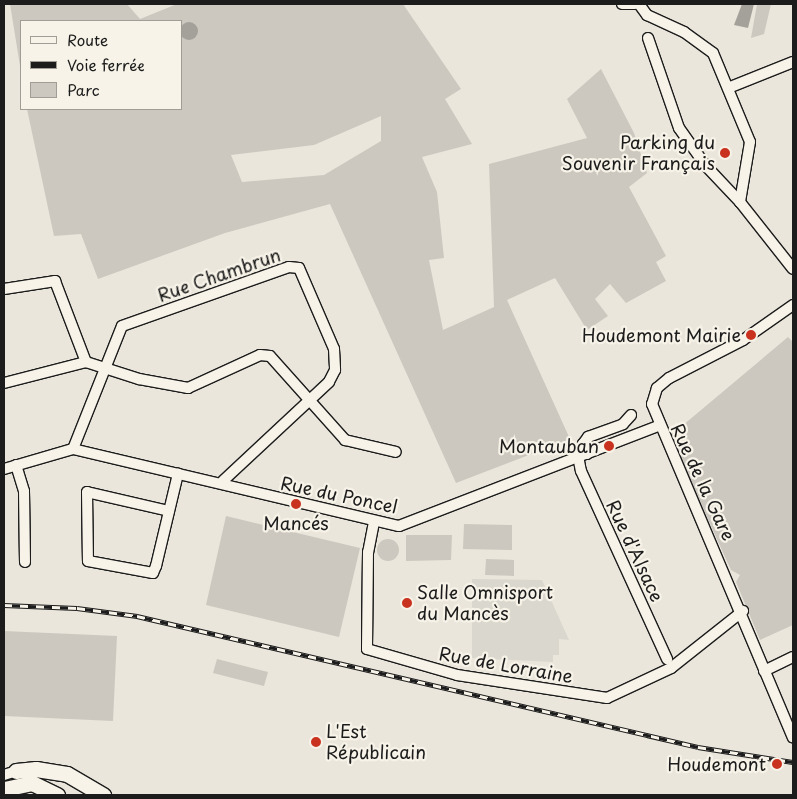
<!DOCTYPE html>
<meta charset="utf-8">
<style>
body{margin:0}
#map{position:relative;width:797px;height:799px;overflow:hidden;background:#eae6dc;font-family:"Playpen Sans",sans-serif}
div>[style]{position:absolute}
[style*='--x']{left:calc(var(--x)*1px);top:calc(var(--y)*1px);width:calc(var(--w)*1px);rotate:calc(var(--a)*1deg)}
.built>*{inset:0;background:#dad7ce}
.green>*{inset:0;background:#ccc8c0}
.round{border-radius:50%}
.water>*{inset:0;background:#a3a19a}
.roads{filter:drop-shadow(1px 0 #1c1c1c) drop-shadow(-1px 0 #1c1c1c) drop-shadow(0 1px #1c1c1c) drop-shadow(0 -1px #1c1c1c)}
.minor>*{height:10px;margin:-5px;padding:0 5px;transform-origin:5px;border-radius:5px;background:#f7f3e8}
.highway>*{height:15px;margin:-7.5px;padding:0 7.5px;transform-origin:7.5px;border-radius:7.5px;background:#f7f3e8}
.rail>*{height:4.5px;margin-top:-2.25px;transform-origin:0;background:repeating-linear-gradient(90deg,#f7f3e8 0 8px,#1c1c1c 0 16px);box-sizing:border-box;border-block:1px solid #1c1c1c}
.dots>*{width:14px;height:14px;translate:-50% -50%;box-sizing:border-box;border:2px solid #f7f3e8;border-radius:50%}
span{translate:-50% -50%;white-space:nowrap;text-align:center;line-height:1.15;-webkit-text-stroke:4.5px #f7f3e8;paint-order:stroke}
.poi-label{font-size:18px;color:#1c1c1c}
.right{translate:-100% -50%;text-align:right}
.left{translate:0 -50%;text-align:left}
.street-label{font-size:18px;color:#1c1c1c}
.frame{position:absolute;inset:0;border:5px solid #1c1c1c;pointer-events:none}
.legend{position:absolute;left:20px;top:20px;width:162px;height:90px;box-sizing:border-box;background:#f7f3e8;border:1px solid #9f9d96;margin:0;padding:6px 9px;list-style:none;font-size:15px;color:#1c1c1c}
.legend li{display:flex;align-items:center;gap:10px;height:25px}
.legend b{width:25px;border:1px solid #9f9d96}
</style>
<div id="map">
<div class="built">
<i style="clip-path:polygon(472px 579px,542px 580px,569px 640px,559px 639px,559px 655px,553px 655px,553px 662px,472px 658px)"></i>
</div>
<div class="green">
<i style="clip-path:polygon(evenodd,10px 4px,127px 4px,140px 19px,177px 4px,403px 4px,461px 89px,445px 99px,472px 144px,422px 157px,437px 192px,444px 258px,429px 260px,443px 330px,494px 307px,489px 164px,587px 138px,567px 99px,601px 69px,634px 133px,647px 173px,629px 187px,666px 256px,656px 262px,666px 281px,626px 303px,610px 284px,595px 299px,608px 316px,587px 330px,555px 278px,507px 300px,570px 439px,456px 483px,330px 204px,225px 233px,98px 279px,81px 234px,54px 236px,27px 109px,181px 109px,181px 21px,21px 21px,21px 72px,10px 4px,381px 116px,381px 141px,324px 175px,242px 182px,231px 155px,314px 145px,381px 116px)"></i>
<i style="clip-path:polygon(757px 4px,771px 4px,764px 34px,751px 38px)"></i>
<i style="clip-path:polygon(788px 337px,793px 342px,793px 625px,760px 640px,736px 582px,740px 575px,731px 570px,670px 436px)"></i>
<i style="clip-path:polygon(226px 516px,360px 548px,339px 637px,206px 605px)"></i>
<i style="clip-path:polygon(464px 524px,512px 525px,512px 550px,463px 549px)"></i>
<i style="clip-path:polygon(406px 535px,452px 535px,451px 560px,406px 561px)"></i>
<i class="round" style="left:377px;top:539px;width:22px;height:22px"></i>
<i style="clip-path:polygon(486px 559px,514px 560px,514px 576px,485px 575px)"></i>
<i style="clip-path:polygon(4px 631px,117px 636px,113px 721px,4px 716px)"></i>
<i style="clip-path:polygon(217px 659px,268px 672px,264px 686px,213px 673px)"></i>
</div>
<div class="water">
<i style="clip-path:polygon(742px 4px,754px 4px,748px 28px,734px 25px)"></i>
<i class="round" style="left:180px;top:22px;width:18px;height:18px"></i>
</div>
<div class="roads">
<div class="minor">
<i style="--x:622;--y:4;--w:13;--a:0"></i>
<i style="--x:639;--y:4;--w:14;--a:54"></i>
<i style="--x:647;--y:15;--w:41;--a:24.7"></i>
<i style="--x:684;--y:32;--w:36;--a:36"></i>
<i style="--x:713;--y:53;--w:96;--a:67.4"></i>
<i style="--x:750;--y:142;--w:61;--a:99.5"></i>
<i style="--x:740;--y:202;--w:85;--a:51.7"></i>
<i style="--x:648;--y:38;--w:95;--a:71"></i>
<i style="--x:679;--y:128;--w:47;--a:54.6"></i>
<i style="--x:706;--y:166;--w:50;--a:46.6"></i>
<i style="--x:728;--y:88;--w:70;--a:-21.8"></i>
<i style="--x:4;--y:289;--w:52;--a:-8.9"></i>
<i style="--x:55;--y:281;--w:87;--a:69.1"></i>
<i style="--x:86;--y:362;--w:56;--a:17.8"></i>
<i style="--x:139;--y:379;--w:50;--a:10.4"></i>
<i style="--x:188;--y:388;--w:79;--a:-24.6"></i>
<i style="--x:260;--y:355;--w:10;--a:6"></i>
<i style="--x:270;--y:356;--w:113;--a:48.2"></i>
<i style="--x:345;--y:440;--w:52;--a:13.2"></i>
<i style="--x:793;--y:305;--w:61;--a:145"></i>
<i style="--x:743;--y:340;--w:83;--a:152.8"></i>
<i style="--x:669;--y:378;--w:16;--a:140"></i>
<i style="--x:657;--y:388;--w:17;--a:107"></i>
<i style="--x:652;--y:404;--w:362;--a:67.1"></i>
<i style="--x:4;--y:383;--w:85;--a:-14.4"></i>
<i style="--x:73;--y:449;--w:132;--a:-68.3"></i>
<i style="--x:122;--y:326;--w:177;--a:-19.5"></i>
<i style="--x:289;--y:267;--w:10;--a:6"></i>
<i style="--x:299;--y:268;--w:88;--a:66.6"></i>
<i style="--x:334;--y:349;--w:21;--a:87"></i>
<i style="--x:335;--y:370;--w:13;--a:117"></i>
<i style="--x:329;--y:382;--w:145;--a:137"></i>
<i style="--x:587;--y:454;--w:11;--a:-112"></i>
<i style="--x:583;--y:444;--w:9;--a:-54"></i>
<i style="--x:588;--y:437;--w:37;--a:-20"></i>
<i style="--x:623;--y:424;--w:12;--a:-48"></i>
<i style="--x:578;--y:456;--w:15;--a:79"></i>
<i style="--x:581;--y:471;--w:207;--a:65.4"></i>
<i style="--x:16;--y:465;--w:27;--a:73"></i>
<i style="--x:24;--y:491;--w:71;--a:89.2"></i>
<i style="--x:4;--y:469;--w:72;--a:-16.2"></i>
<i style="--x:73;--y:449;--w:335;--a:13.3"></i>
<i style="--x:399;--y:526;--w:278;--a:-21.1"></i>
<i style="--x:169;--y:511;--w:84;--a:-167"></i>
<i style="--x:87;--y:492;--w:69;--a:89.2"></i>
<i style="--x:88;--y:561;--w:66;--a:10.5"></i>
<i style="--x:153;--y:573;--w:8;--a:-67"></i>
<i style="--x:156;--y:566;--w:95;--a:-76.6"></i>
<i style="--x:374;--y:522;--w:31;--a:101"></i>
<i style="--x:368;--y:552;--w:97;--a:90.6"></i>
<i style="--x:367;--y:649;--w:94;--a:16.1"></i>
<i style="--x:457;--y:675;--w:152;--a:8.7"></i>
<i style="--x:607;--y:698;--w:71;--a:-25.1"></i>
<i style="--x:671;--y:668;--w:92;--a:-38.4"></i>
<i style="--x:764;--y:671;--w:32;--a:-26"></i>
<i style="--x:4;--y:775;--w:13;--a:-18"></i>
</div>
<div class="highway">
<i style="--x:16;--y:771;--w:20;--a:-6"></i>
<i style="--x:36;--y:769;--w:31;--a:9"></i>
<i style="--x:67;--y:774;--w:42;--a:30.3"></i>
<i style="--x:4;--y:789;--w:29;--a:-12"></i>
<i style="--x:32;--y:783;--w:28;--a:26"></i>
</div>
</div>
<div class="rail">
<i style="--x:4;--y:605;--w:73;--a:2.4"></i>
<i style="--x:77;--y:608;--w:61;--a:7.6"></i>
<i style="--x:137;--y:616;--w:576;--a:13.14"></i>
<i style="--x:698;--y:747;--w:96;--a:9"></i>
</div>
<div class="dots">
<i style="left:725px;top:153px;background:#c8321e"></i>
<i style="left:751px;top:335px;background:#c8321e"></i>
<i style="left:609px;top:446px;background:#c8321e"></i>
<i style="left:296px;top:504px;background:#c8321e"></i>
<i style="left:407px;top:603px;background:#c8321e"></i>
<i style="left:316px;top:742px;background:#c8321e"></i>
<i style="left:777px;top:764px;background:#c8321e"></i>
</div>
<div class="poi-label">
<span class="right" style="left:715px;top:153px">Parking du<br>Souvenir Français</span>
<span class="right" style="left:741px;top:335px">Houdemont Mairie</span>
<span class="right" style="left:599px;top:446px">Montauban</span>
<span style="left:296px;top:523px">Mancés</span>
<span class="left" style="left:417px;top:603px">Salle Omnisport<br>du Mancès</span>
<span class="left" style="left:326px;top:742px">L'Est<br>Républicain</span>
<span class="right" style="left:766px;top:764px">Houdemont</span>
</div>
<div class="street-label">
<span style="left:219px;top:275px;rotate:-19deg">Rue Chambrun</span>
<span style="left:703px;top:482px;rotate:65deg">Rue de la Gare</span>
<span style="left:339px;top:495px;rotate:12deg">Rue du Poncel</span>
<span style="left:635px;top:551px;rotate:65deg">Rue d'Alsace</span>
<span style="left:506px;top:665px;rotate:10deg">Rue de Lorraine</span>
</div>
<div class="frame"></div>
<ul class="legend">
<li><b style="height:6px;background:#f7f3e8"></b>Route</li>
<li><b style="height:6px;background:#1c1c1c"></b>Voie ferrée</li>
<li><b style="height:14px;background:#ccc8c0"></b>Parc</li>
</ul>
</div>
